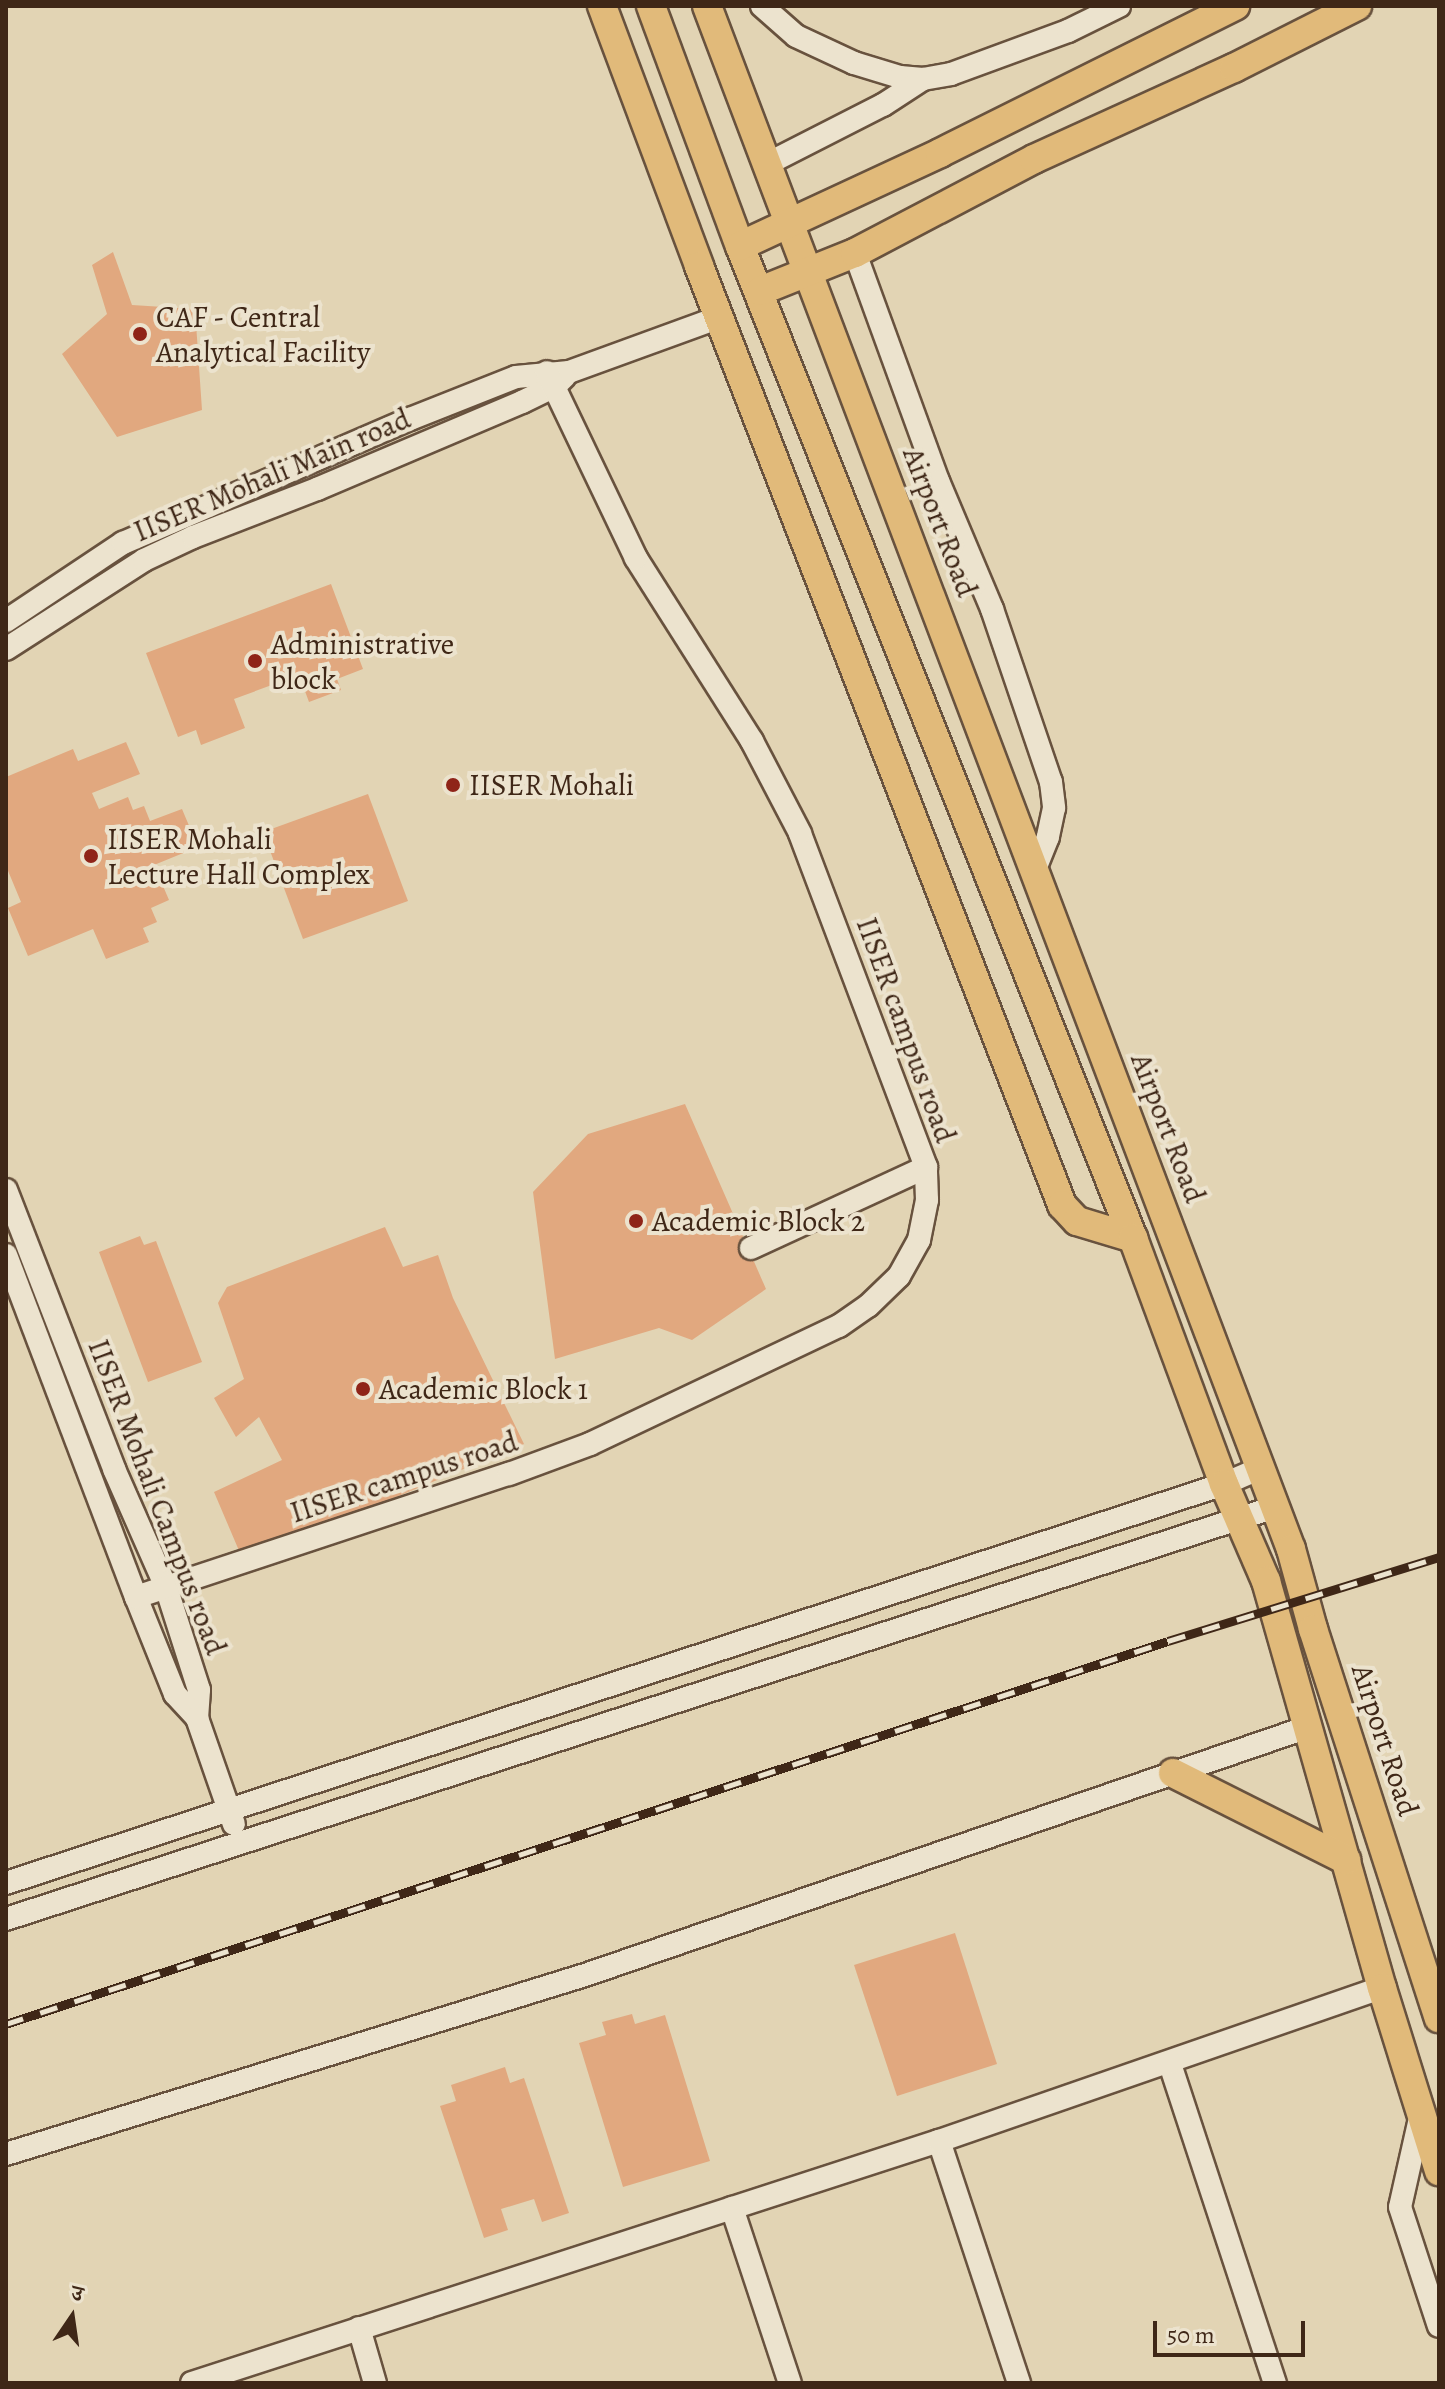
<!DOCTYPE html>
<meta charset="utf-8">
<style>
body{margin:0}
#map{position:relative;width:1445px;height:2389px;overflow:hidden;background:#e2d4b4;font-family:Alegreya,"Noto Serif Devanagari",serif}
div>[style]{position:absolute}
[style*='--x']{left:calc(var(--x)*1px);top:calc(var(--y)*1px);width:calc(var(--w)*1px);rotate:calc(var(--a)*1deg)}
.building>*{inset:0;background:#e1a87f}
.roads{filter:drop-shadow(2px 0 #68523e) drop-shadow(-2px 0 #68523e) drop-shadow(0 2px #68523e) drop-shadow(0 -2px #68523e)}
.minor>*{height:22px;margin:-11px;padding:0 11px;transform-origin:11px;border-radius:11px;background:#ece3ce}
.major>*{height:28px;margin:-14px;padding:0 14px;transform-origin:14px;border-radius:14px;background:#e1ba7a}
.rail>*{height:9px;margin-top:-4.5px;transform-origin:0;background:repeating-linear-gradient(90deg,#ece3ce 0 18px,#3f2717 0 36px);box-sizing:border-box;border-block:2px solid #3f2717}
.dots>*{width:22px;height:22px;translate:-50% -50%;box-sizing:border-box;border:4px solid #ece3ce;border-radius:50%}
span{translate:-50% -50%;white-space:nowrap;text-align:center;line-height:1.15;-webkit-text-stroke:8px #ece3ce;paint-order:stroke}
.poi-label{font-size:30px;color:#3f2717}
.left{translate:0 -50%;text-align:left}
.street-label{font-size:30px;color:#3f2717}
.frame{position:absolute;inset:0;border:8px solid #3f2717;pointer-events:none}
.north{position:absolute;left:32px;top:2277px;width:80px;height:80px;-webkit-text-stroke:6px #ece3ce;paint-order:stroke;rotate:13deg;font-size:22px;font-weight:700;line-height:32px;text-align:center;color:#3f2717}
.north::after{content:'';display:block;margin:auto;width:28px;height:36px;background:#3f2717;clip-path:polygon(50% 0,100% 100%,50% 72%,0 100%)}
.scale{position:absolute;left:1153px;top:2321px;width:152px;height:36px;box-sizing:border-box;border:4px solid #3f2717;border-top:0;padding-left:10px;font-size:24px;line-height:28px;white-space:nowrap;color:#3f2717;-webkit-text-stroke:6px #ece3ce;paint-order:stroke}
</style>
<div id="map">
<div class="building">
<i style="clip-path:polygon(113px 252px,132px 305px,195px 309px,202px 410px,117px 437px,62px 354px,107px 314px,92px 265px)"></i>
<i style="clip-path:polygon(331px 584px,363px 669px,337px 679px,341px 690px,309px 702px,299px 675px,234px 699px,245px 728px,201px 745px,196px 730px,178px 737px,146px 653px)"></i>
<i style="clip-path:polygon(126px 742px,140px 774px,92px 793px,99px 809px,128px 797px,133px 810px,144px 806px,150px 821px,182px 809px,198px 847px,154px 865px,169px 900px,151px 908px,157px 922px,143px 928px,149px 942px,106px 959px,93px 929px,28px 956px,8px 908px,21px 902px,6px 866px,6px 777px,73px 749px,78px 761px)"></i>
<i style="clip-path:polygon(368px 794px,408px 901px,303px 939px,263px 832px)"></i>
<i style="clip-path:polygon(685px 1104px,766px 1289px,692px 1340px,659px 1328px,555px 1359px,533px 1192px,588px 1134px)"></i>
<i style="clip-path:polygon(385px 1227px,403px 1267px,438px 1255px,453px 1298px,524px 1444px,307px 1534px,240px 1553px,214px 1492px,282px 1460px,259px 1417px,236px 1437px,214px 1398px,244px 1379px,218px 1303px,227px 1287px)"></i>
<i style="clip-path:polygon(140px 1236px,144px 1245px,156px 1241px,202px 1362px,148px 1382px,99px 1252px)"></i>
<i style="clip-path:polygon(955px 1933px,997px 2064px,897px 2096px,854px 1965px)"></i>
<i style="clip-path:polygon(632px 2014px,635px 2024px,665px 2015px,710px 2161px,623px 2187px,579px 2043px,606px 2035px,602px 2022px)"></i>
<i style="clip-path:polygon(505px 2067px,510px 2083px,524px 2078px,569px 2213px,542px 2222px,534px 2199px,501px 2209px,508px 2230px,484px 2238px,440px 2106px,456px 2101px,451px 2085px)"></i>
</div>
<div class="roads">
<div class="minor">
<i style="--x:762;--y:6;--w:45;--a:41.4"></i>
<i style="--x:796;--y:36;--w:64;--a:25"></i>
<i style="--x:854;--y:63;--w:48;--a:16.9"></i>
<i style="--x:900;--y:77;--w:23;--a:5"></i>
<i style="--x:923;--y:79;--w:28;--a:-10"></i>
<i style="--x:951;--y:74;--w:125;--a:-20.2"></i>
<i style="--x:1068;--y:31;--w:57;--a:-26.1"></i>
<i style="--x:765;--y:165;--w:132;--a:-27"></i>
<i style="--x:883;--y:105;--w:48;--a:-33"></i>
<i style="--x:855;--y:253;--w:243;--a:70"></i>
<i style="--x:938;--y:481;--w:139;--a:67.1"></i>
<i style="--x:992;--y:609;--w:183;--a:71.2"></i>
<i style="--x:1051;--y:782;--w:26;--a:83"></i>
<i style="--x:1054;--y:808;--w:30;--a:102"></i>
<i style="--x:1048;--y:837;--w:37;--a:112"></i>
<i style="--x:6;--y:621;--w:141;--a:-33.7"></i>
<i style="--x:123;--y:543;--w:313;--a:-23.4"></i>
<i style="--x:410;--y:419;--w:114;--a:-21.6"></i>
<i style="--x:516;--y:377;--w:53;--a:-5.4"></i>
<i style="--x:569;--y:372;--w:161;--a:-20"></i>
<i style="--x:6;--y:649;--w:164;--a:-32.8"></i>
<i style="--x:144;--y:560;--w:54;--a:-25.1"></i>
<i style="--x:193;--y:537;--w:133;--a:-21.2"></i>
<i style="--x:317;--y:489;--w:223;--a:-23"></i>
<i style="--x:522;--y:402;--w:37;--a:-26"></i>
<i style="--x:555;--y:386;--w:14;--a:-45"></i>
<i style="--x:6;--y:1190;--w:299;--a:68.8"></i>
<i style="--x:114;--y:1469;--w:129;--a:66.2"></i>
<i style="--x:166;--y:1587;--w:108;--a:72.2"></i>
<i style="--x:199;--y:1690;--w:28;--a:94"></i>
<i style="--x:751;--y:1248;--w:193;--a:-24.8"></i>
<i style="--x:6;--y:1255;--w:366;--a:69.2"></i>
<i style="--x:136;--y:1597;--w:105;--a:68.1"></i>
<i style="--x:175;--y:1694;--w:33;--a:47"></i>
<i style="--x:197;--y:1718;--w:112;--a:70.8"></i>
<i style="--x:136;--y:1597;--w:393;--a:-18.3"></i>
<i style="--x:509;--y:1474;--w:86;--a:-20.3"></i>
<i style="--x:590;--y:1444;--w:276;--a:-25.4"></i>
<i style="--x:839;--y:1326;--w:35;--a:-35"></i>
<i style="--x:868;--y:1306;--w:43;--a:-44.1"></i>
<i style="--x:899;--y:1276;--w:41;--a:-60.9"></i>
<i style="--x:919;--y:1240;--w:41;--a:-78.7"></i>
<i style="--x:927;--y:1200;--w:33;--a:-92"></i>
<i style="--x:926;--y:1167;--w:357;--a:-110.7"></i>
<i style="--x:800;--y:833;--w:104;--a:-117.6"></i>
<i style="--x:752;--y:741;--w:217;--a:-122.4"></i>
<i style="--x:636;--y:558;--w:206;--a:-115.6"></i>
<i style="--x:6;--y:1883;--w:1282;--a:-18.14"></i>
<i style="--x:1224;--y:1484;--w:40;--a:-23.4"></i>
<i style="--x:6;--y:1919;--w:1334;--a:-17.99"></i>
<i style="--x:1170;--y:2064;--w:336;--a:71.8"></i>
<i style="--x:1421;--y:2114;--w:95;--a:102.7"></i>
<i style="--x:1400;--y:2207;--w:125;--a:71.9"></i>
<i style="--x:939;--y:2141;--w:255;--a:71.7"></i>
<i style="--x:6;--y:2154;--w:606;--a:-17.18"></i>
<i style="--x:585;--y:1975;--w:764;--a:-18.93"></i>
<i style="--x:732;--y:2208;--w:184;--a:71.7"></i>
<i style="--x:359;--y:2328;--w:57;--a:73.8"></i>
<i style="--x:192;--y:2383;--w:785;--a:-17.95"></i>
<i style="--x:939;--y:2141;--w:469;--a:-19.1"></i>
</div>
<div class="major">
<i style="--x:602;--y:6;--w:278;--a:69.5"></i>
<i style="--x:699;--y:266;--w:1007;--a:68.86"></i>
<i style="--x:1062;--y:1205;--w:22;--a:47"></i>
<i style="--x:1077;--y:1221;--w:59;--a:16.9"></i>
<i style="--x:651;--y:6;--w:256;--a:69.7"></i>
<i style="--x:740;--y:246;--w:1067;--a:68.39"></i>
<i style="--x:1133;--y:1238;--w:262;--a:69.7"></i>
<i style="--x:1224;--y:1484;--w:106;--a:66.6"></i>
<i style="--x:1266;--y:1581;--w:423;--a:74.1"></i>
<i style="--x:1382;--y:1988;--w:192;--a:72.7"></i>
<i style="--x:707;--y:6;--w:1650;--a:69.27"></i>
<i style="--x:1291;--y:1549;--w:83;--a:74.6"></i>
<i style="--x:1313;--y:1629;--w:409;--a:72.1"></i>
<i style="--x:740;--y:246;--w:221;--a:-24.9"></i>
<i style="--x:940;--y:153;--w:330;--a:-26.5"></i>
<i style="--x:760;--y:291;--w:102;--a:-21.8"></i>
<i style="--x:855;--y:253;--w:202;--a:-27.7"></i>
<i style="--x:1034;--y:159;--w:220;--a:-24.5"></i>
<i style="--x:1234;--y:68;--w:138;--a:-26.8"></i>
<i style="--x:1173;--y:1773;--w:194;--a:26.7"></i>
</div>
</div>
<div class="rail">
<i style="--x:6;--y:2024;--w:1223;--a:-18.24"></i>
<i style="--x:1168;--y:1641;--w:284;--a:-17.2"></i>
</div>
<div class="dots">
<i style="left:140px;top:334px;background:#8f2418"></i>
<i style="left:255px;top:661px;background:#8f2418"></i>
<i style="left:453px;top:785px;background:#8f2418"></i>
<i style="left:91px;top:856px;background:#8f2418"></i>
<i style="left:636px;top:1221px;background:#8f2418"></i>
<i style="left:363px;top:1389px;background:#8f2418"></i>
</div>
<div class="poi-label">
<span class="left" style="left:156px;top:334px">CAF - Central<br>Analytical Facility</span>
<span class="left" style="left:271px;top:661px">Administrative<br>block</span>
<span class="left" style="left:469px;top:785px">IISER Mohali</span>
<span class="left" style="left:107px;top:856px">IISER Mohali<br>Lecture Hall Complex</span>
<span class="left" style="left:652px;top:1221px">Academic Block 2</span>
<span class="left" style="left:379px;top:1389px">Academic Block 1</span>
</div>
<div class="street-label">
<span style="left:272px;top:475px;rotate:-23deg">IISER Mohali Main road</span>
<span style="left:940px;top:522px;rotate:69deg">Airport Road</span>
<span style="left:906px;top:1030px;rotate:70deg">IISER campus road</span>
<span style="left:1168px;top:1128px;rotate:69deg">Airport Road</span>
<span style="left:404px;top:1477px;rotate:-18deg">IISER campus road</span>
<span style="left:157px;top:1497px;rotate:69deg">IISER Mohali Campus road</span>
<span style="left:1385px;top:1740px;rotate:72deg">Airport Road</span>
</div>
<div class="frame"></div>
<div class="north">उ</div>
<div class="scale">50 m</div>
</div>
